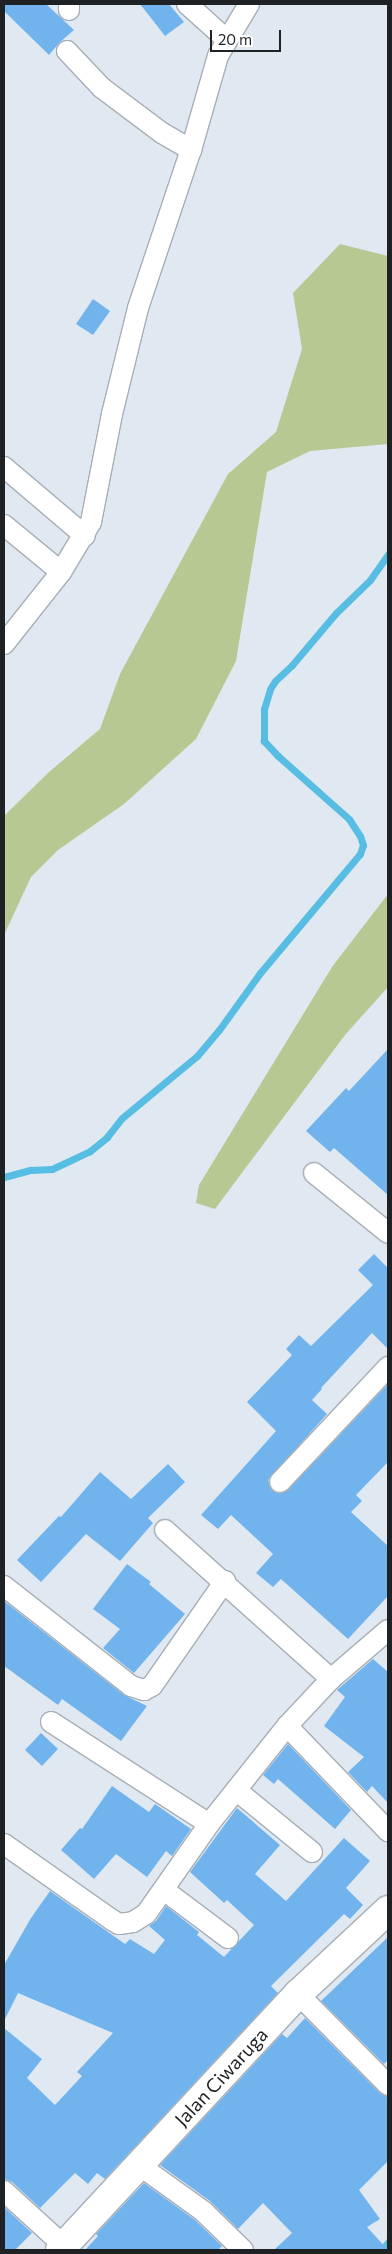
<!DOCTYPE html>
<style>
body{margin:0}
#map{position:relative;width:392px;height:2254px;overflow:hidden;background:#e0e9f1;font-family:Commissioner,sans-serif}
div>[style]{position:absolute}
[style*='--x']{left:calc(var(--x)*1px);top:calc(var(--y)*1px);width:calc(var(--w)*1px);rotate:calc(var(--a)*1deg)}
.green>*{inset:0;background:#b8c892}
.stream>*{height:7px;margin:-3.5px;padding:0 3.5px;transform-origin:3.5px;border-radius:3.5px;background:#57bde2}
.building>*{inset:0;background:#71b4ed}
.roads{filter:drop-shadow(1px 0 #a6aeb6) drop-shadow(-1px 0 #a6aeb6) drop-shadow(0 1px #a6aeb6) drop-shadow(0 -1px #a6aeb6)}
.street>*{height:20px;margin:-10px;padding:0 10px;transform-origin:10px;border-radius:10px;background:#fff}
.secondary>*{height:28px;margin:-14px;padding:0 14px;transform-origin:14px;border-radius:14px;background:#fff}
span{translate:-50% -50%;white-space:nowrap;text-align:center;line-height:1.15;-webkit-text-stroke:4px #fff;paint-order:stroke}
.street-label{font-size:19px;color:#1f2225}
.frame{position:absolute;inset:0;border:5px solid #1f2225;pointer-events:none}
.scale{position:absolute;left:210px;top:30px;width:71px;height:22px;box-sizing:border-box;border:2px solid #1f2225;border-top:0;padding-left:6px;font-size:15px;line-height:18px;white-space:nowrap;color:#1f2225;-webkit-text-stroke:4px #fff;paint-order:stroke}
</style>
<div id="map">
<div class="green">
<i style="clip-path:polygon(340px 244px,388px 256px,388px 444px,310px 451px,267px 472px,236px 661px,196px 739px,124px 804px,58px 850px,31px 877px,4px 935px,4px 816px,49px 772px,100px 729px,120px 674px,228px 474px,276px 432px,302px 349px,293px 293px)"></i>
<i style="clip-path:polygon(388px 894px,388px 987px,345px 1035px,215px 1209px,196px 1203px,199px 1185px,332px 967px)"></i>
</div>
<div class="stream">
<i style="--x:4;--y:1177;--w:28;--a:-15"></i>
<i style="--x:31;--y:1170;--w:21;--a:-3"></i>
<i style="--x:52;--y:1169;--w:42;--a:-25.3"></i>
<i style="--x:90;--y:1151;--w:22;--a:-39"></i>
<i style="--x:107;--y:1137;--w:24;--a:-52"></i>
<i style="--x:122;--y:1118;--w:97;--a:-39.6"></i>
<i style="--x:197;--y:1056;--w:34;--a:-50"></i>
<i style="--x:219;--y:1030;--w:70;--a:-54.3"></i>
<i style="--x:260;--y:973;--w:155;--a:-50"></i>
<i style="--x:360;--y:854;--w:9;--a:-72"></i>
<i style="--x:363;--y:845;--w:9;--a:-108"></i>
<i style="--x:360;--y:836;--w:20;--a:-123"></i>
<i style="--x:349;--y:819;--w:95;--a:-138.4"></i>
<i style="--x:278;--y:756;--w:21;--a:-133"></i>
<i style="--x:264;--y:741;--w:32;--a:-90"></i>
<i style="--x:264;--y:709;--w:21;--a:-73"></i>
<i style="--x:270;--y:689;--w:9;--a:-58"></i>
<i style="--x:275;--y:681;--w:23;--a:-43"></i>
<i style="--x:292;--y:665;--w:68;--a:-49.8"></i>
<i style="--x:336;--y:613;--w:47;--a:-44.1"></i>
<i style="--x:370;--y:580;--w:32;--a:-55"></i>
<i style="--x:382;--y:2250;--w:10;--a:-53"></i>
</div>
<div class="building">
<i style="clip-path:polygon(4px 4px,46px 4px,74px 30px,59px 43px,49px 55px,4px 11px)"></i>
<i style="clip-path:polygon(140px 4px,169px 4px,184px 22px,165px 36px)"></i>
<i style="clip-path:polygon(93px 299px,110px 311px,93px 335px,76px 324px)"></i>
<i style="clip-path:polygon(388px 1049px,388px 1195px,334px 1148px,330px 1152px,306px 1131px,346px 1088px,349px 1091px)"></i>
<i style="clip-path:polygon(374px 1254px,388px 1268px,388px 1349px,372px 1333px,321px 1388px,322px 1389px,312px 1400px,327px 1414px,268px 1480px,272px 1490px,277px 1493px,288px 1490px,388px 1384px,388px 1462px,356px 1495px,362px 1501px,351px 1512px,388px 1546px,388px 1596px,348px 1639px,281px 1579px,273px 1587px,256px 1573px,273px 1554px,231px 1515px,218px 1529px,201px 1515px,276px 1431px,247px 1402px,292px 1355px,286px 1349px,299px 1335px,311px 1346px,373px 1285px,358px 1270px)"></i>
<i style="clip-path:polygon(168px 1464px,185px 1482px,148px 1518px,153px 1523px,120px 1561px,86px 1534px,41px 1582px,17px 1560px,59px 1516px,61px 1517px,100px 1472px,131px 1499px)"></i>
<i style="clip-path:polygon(127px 1564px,151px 1582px,149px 1584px,185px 1614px,134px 1673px,103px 1648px,120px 1629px,93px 1609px)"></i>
<i style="clip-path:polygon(4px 1601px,124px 1695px,147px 1706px,121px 1741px,62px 1699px,58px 1705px,4px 1666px)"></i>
<i style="clip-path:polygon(373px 1659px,388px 1672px,388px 1803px,372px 1786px,367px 1792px,348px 1772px,364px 1757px,324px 1726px,345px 1697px,337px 1690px)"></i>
<i style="clip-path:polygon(41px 1733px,58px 1749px,42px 1766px,25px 1750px)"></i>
<i style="clip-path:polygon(288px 1744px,351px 1810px,335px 1829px,278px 1779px,274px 1784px,263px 1775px)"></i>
<i style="clip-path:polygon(112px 1786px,149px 1812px,155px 1804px,191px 1829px,172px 1856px,166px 1851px,147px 1877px,116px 1854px,94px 1879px,61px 1850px,80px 1828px,82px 1829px)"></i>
<i style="clip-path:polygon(237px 1808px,280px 1845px,255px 1874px,286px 1901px,344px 1838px,370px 1861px,346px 1888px,363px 1905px,350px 1919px,344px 1914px,271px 1986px,278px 1993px,105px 2179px,97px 2173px,88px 2184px,75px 2173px,40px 2208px,12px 2182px,4px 2179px,4px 2028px,42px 2059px,27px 2078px,55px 2105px,82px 2076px,77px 2072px,113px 2033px,18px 1993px,4px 2021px,4px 1965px,31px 1918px,50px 1891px,125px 1944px,130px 1939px,154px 1954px,165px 1940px,149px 1926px,156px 1921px,166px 1906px,199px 1932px,197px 1935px,224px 1957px,254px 1925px,227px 1900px,224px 1903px,190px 1872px)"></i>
<i style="clip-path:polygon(388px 1937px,388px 2060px,384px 2064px,321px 2001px)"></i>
<i style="clip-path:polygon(305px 2018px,380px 2093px,388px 2097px,388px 2161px,359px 2190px,380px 2219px,367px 2227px,388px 2250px,274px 2250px,292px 2233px,263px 2203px,238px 2229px,210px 2201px,160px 2165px,282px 2034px,287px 2038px)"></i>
<i style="clip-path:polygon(144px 2183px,195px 2220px,222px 2246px,218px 2250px,85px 2250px,98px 2236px,96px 2234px)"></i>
<i style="clip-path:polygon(4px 2207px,32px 2233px,15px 2250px,4px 2250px)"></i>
</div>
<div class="roads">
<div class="street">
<i style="--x:187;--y:4;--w:54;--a:42"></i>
<i style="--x:69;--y:10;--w:6;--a:-90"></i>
<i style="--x:67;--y:51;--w:51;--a:46.6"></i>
<i style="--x:102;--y:88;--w:75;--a:36.9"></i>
<i style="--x:162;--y:133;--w:34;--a:30"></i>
<i style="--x:4;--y:467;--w:106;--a:40.4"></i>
<i style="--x:4;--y:525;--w:74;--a:39.5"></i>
<i style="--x:4;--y:644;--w:92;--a:-51.6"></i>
<i style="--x:61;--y:572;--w:58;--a:-59"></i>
<i style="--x:91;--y:522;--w:110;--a:-79"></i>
<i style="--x:112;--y:414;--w:109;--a:-76.2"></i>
<i style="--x:138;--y:308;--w:167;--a:-71.5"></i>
<i style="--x:191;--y:150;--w:98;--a:-74"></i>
<i style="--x:218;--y:56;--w:61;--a:-59.2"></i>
<i style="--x:314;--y:1173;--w:95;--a:39"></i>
<i style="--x:280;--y:1482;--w:158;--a:-46.8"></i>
<i style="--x:165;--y:1530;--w:223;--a:41.9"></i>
<i style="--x:4;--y:1586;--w:162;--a:38.2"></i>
<i style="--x:131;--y:1686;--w:14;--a:17"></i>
<i style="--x:144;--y:1690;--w:9;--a:-27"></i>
<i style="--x:152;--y:1686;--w:128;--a:-55.2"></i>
<i style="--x:51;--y:1722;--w:188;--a:32.8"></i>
<i style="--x:287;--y:1726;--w:146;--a:46.1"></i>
<i style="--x:236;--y:1790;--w:98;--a:39.2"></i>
<i style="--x:4;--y:1844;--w:132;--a:35.1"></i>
<i style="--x:112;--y:1920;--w:8;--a:30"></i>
<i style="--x:119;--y:1924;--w:14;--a:-8"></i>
<i style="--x:133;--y:1922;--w:15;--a:-32"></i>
<i style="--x:146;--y:1914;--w:110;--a:-55"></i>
<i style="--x:209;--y:1824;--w:125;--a:-51.5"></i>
<i style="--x:287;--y:1726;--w:64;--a:-46.9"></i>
<i style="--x:331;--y:1679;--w:75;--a:-40.7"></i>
<i style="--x:164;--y:1890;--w:80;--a:36.9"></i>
<i style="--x:298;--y:1994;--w:128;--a:45.3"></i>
<i style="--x:139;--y:2165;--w:79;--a:35.7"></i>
<i style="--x:203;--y:2211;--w:56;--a:44.3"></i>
<i style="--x:4;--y:2191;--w:81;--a:42.5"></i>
</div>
<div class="secondary">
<i style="--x:60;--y:2250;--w:350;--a:-47.1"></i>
<i style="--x:298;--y:1994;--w:123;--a:-43"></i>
</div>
</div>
<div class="street-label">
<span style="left:221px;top:2077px;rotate:-47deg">Jalan Ciwaruga</span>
</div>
<div class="frame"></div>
<div class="scale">20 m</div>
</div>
